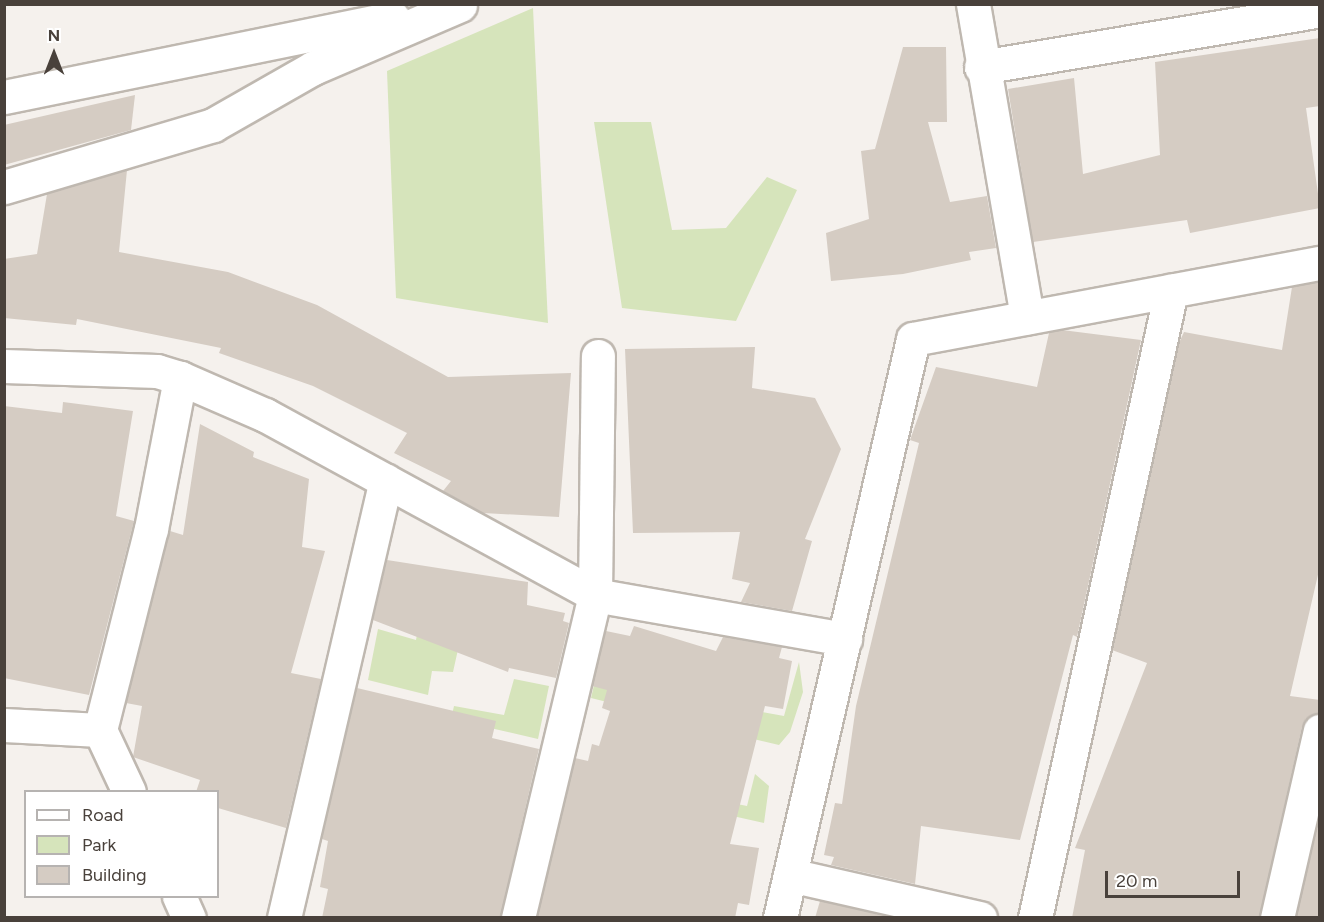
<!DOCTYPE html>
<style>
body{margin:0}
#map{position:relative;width:1324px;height:922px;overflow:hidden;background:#f5f1ed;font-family:Figtree,sans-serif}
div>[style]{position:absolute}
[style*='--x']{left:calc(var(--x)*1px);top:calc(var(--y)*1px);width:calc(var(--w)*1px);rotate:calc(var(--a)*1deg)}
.green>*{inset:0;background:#d6e4bb}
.building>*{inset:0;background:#d5ccc3}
.roads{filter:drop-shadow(2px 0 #bfb8b0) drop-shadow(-2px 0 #bfb8b0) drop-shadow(0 2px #bfb8b0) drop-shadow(0 -2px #bfb8b0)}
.minor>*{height:33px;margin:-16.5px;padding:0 16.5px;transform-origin:16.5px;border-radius:16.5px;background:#fff}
span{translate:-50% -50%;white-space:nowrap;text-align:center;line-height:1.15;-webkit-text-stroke:4.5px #fff;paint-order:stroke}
.frame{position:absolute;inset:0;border:6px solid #49413b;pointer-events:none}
.legend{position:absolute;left:24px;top:790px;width:195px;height:108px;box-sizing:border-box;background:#fff;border:2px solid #b6b3b1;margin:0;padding:8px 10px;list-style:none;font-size:18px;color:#49413b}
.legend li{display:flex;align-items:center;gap:12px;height:30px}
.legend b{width:30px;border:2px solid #b6b3b1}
.north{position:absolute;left:24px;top:24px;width:60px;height:60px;-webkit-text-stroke:4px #fff;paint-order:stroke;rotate:0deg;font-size:16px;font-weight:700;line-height:24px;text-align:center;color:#49413b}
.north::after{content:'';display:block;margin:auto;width:21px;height:27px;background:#49413b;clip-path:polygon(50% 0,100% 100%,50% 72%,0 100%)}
.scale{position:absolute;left:1105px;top:871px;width:135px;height:27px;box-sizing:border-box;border:3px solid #49413b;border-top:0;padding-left:8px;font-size:18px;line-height:21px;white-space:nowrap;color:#49413b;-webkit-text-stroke:4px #fff;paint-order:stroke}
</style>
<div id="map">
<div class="green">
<i style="clip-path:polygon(533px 8px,548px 323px,396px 298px,387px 71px)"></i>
<i style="clip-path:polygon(594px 122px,651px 122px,672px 230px,726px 228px,767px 177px,797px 190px,736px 321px,622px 308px)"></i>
<i style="clip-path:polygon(420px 617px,463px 627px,453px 672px,432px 671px,428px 695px,368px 680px,378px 629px,416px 640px)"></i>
<i style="clip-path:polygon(799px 662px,803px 692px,790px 732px,779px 745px,687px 723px,673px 791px,747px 806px,755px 774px,769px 786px,764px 823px,576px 781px,664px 782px,675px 719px,591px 698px,595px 681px,784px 716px)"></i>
<i style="clip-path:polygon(514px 679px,549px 686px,538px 739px,451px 719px,454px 706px,504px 715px)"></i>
</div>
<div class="building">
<i style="clip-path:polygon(1320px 38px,1320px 106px,1306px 108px,1320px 208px,1190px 233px,1187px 220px,1033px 242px,1008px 89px,1074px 78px,1083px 174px,1160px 155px,1155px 62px)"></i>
<i style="clip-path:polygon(903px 47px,946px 47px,947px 122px,928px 122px,950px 202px,987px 196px,996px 248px,969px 252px,971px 260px,903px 274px,831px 281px,826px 233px,869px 219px,861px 151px,875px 149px)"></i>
<i style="clip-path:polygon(135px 95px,131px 130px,4px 165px,4px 125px)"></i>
<i style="clip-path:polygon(127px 170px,119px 252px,228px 272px,317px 305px,448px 377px,571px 373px,559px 517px,483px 513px,443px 491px,451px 481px,394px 453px,407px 433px,313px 386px,219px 353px,221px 348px,77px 319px,76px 325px,4px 318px,4px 259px,37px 254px,47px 194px)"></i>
<i style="clip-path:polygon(1320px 282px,1320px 566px,1290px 696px,1320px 700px,1320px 713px,1302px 727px,1259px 918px,1072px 918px,1085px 850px,1075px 848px,1147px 663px,1112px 650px,1178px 345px,1184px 332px,1282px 350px,1292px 287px)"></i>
<i style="clip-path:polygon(1062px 330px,1141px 340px,1077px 637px,1073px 635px,1020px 840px,921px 826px,915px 884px,831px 865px,834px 857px,824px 855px,835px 803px,842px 804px,856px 706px,919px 443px,910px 440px,936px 367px,1037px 387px,1049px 333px)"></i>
<i style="clip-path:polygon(755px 347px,752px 388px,815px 398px,841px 449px,805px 539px,812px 541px,792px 611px,741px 602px,750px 583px,732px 579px,740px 532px,633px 533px,625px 349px)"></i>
<i style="clip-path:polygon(63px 402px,133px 411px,116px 516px,134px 521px,89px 695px,4px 678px,4px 406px,62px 413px)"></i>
<i style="clip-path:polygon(200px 424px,254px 452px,253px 457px,309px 479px,302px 547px,325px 551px,291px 673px,321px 679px,286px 828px,218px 808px,218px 792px,196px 792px,200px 780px,133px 757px,142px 706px,126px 703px,170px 531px,183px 535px)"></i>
<i style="clip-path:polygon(387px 560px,528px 582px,527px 605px,565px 613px,563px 621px,569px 623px,556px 678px,509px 668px,508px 672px,373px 620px)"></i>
<i style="clip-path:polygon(634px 626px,716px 651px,723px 637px,782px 647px,779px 658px,792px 661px,783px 709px,765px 706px,730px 844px,759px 848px,749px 905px,738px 903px,735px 918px,537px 918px,575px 758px,588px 761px,592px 744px,599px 746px,610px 711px,602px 708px,607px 690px,592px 686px,606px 631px,630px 636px)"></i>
<i style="clip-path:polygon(357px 688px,496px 721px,492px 738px,539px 749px,500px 918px,322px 918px,328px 889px,320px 887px,328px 841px,322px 839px)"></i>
<i style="clip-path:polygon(1320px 817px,1320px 918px,1296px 918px)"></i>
<i style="clip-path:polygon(820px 901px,893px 918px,815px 918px)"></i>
</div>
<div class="roads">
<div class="minor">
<i style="--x:973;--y:4;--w:318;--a:80.2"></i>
<i style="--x:981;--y:67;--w:344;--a:-9.5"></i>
<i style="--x:4;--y:97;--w:397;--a:-11.5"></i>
<i style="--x:4;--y:187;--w:218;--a:-16.5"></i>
<i style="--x:213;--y:125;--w:115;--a:-29.7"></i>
<i style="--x:313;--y:68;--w:160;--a:-23.2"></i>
<i style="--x:4;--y:366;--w:153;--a:1.9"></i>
<i style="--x:157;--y:371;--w:24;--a:17"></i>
<i style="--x:180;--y:378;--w:93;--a:23.5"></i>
<i style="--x:265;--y:415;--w:376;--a:28.6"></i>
<i style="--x:595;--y:595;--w:254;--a:10"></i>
<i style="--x:4;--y:725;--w:96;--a:3"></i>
<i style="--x:100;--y:730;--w:68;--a:64.9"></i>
<i style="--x:100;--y:730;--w:207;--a:-75.8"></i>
<i style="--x:151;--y:529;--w:154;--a:-79.1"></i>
<i style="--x:790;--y:875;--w:195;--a:12.8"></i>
<i style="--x:179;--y:896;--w:24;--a:66"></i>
<i style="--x:284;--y:918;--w:449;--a:-76.9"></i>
<i style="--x:518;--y:918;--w:332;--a:-76.6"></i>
<i style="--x:595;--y:595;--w:239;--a:-89.3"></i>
<i style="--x:780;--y:918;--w:594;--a:-77.06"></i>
<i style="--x:913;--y:339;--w:414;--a:-10.6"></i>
<i style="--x:1035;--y:918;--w:642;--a:-77.76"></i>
<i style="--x:1277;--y:918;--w:192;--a:-77.1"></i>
</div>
</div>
<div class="frame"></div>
<ul class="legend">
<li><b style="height:8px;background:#fff"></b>Road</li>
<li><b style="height:16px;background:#d6e4bb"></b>Park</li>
<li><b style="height:16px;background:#d5ccc3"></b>Building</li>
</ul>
<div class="north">N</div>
<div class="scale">20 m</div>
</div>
